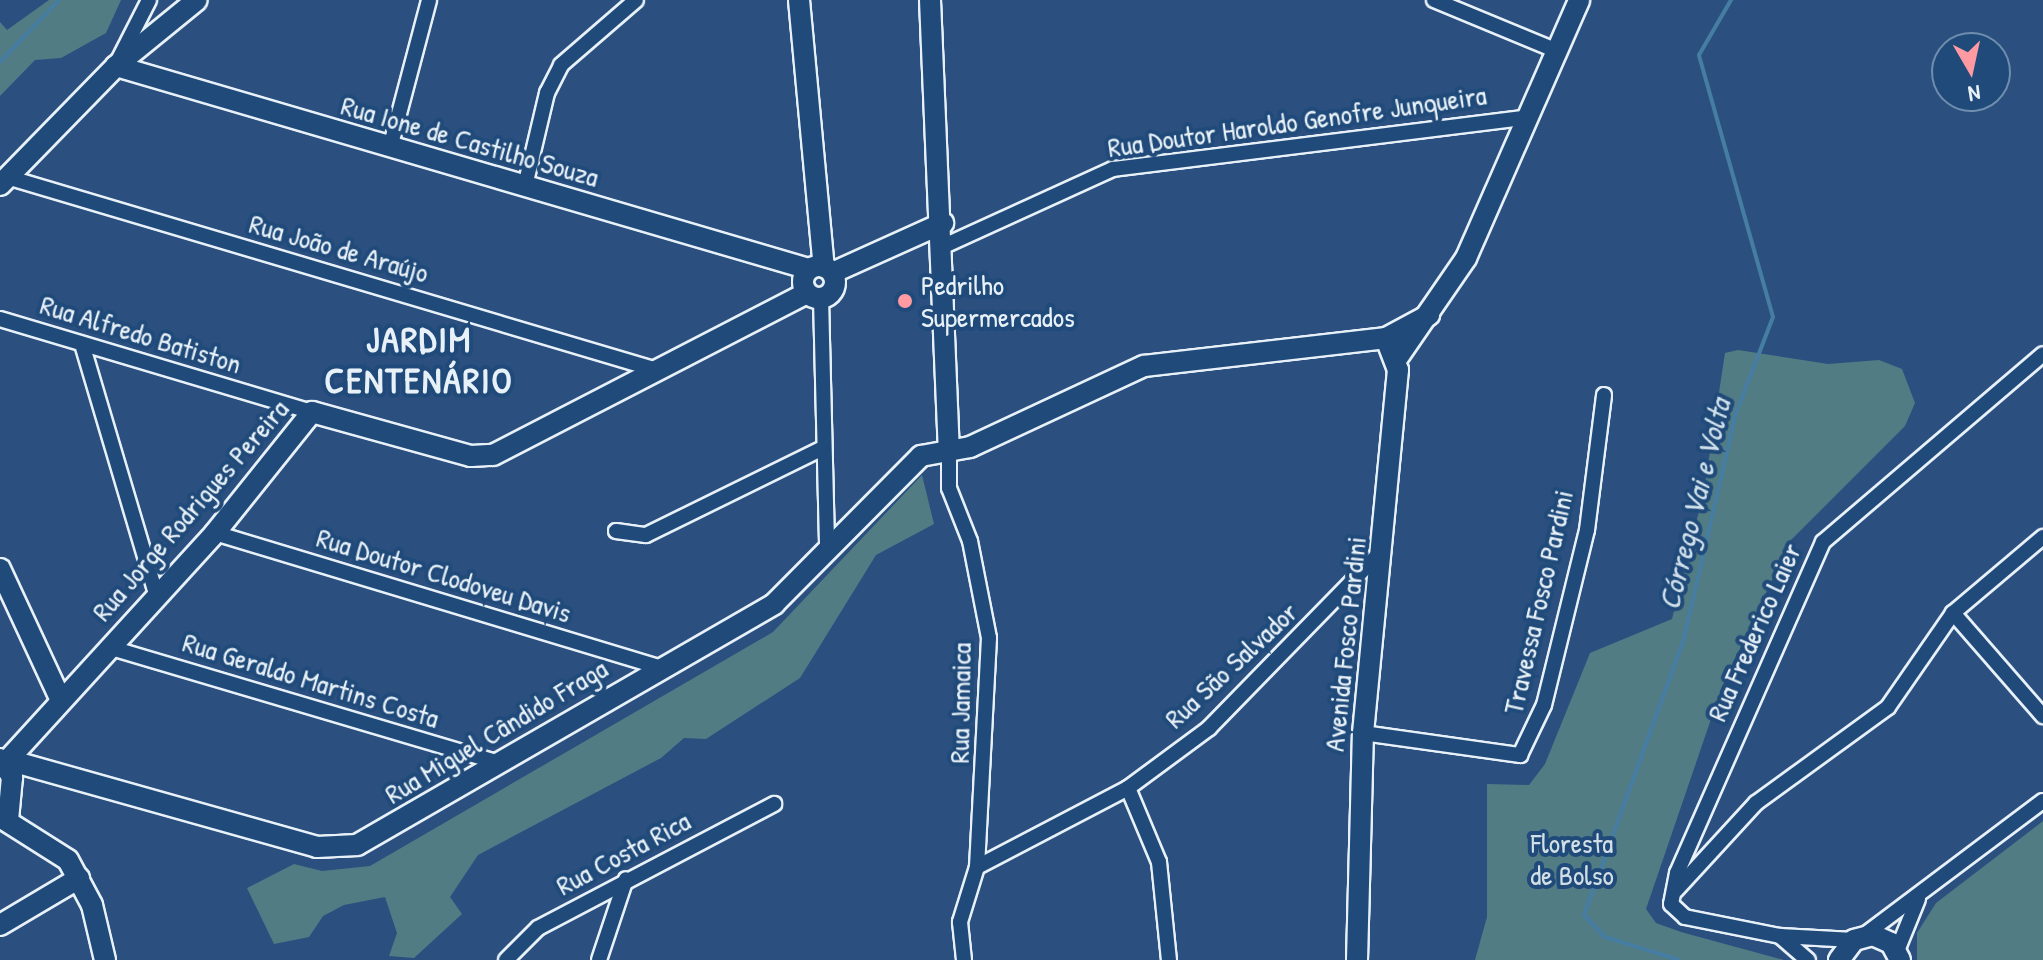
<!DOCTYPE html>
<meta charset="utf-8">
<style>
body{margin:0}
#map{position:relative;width:2043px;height:960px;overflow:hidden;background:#2b5080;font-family:"Patrick Hand",sans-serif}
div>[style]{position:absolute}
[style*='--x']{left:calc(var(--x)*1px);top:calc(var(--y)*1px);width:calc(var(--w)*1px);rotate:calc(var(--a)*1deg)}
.green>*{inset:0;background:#527c83}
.stream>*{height:4px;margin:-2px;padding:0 2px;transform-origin:2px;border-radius:2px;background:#467da2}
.roads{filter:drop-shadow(2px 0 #e8f1f8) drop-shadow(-2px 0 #e8f1f8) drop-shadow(0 2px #e8f1f8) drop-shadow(0 -2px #e8f1f8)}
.street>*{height:14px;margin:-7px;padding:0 7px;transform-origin:7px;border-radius:7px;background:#1f4a7a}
.secondary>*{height:20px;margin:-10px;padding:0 10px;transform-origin:10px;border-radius:10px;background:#1f4a7a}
.secondary>.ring{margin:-10px;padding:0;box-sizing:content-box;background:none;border:20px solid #1f4a7a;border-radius:50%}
.dots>*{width:22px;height:22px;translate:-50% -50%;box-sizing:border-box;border:4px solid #1f4a7a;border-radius:50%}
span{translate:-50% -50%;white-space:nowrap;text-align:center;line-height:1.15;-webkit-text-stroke:8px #1f4a7a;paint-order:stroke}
.street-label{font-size:28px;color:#e8f1f8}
.poi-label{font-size:28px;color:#e8f1f8}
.left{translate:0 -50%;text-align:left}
.park-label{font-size:28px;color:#d2dfe6}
.water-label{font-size:30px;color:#d0e0eb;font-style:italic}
.district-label{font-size:36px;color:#e8f1f8;font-weight:700;letter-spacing:2px}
.north{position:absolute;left:1931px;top:32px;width:80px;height:80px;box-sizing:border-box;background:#1f4a7a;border:2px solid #6f8dac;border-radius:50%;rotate:171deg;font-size:22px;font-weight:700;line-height:32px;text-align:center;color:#e8f1f8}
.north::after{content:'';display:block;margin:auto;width:28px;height:36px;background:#ff9aa2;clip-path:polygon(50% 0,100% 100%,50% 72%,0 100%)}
</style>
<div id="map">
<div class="green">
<i style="clip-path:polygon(49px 0,121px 0,106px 33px,61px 58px,35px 60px,0 96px,0 22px,7px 30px)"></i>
<i style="clip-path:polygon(1738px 350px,1828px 364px,1879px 360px,1902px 369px,1915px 403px,1905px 426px,1790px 541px,1722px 687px,1646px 909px,1656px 923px,1681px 932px,1784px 960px,1475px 960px,1487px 917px,1487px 784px,1529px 785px,1545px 764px,1590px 653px,1672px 619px,1704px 491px,1725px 353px)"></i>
<i style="clip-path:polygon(922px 475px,934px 524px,876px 555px,800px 678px,706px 739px,684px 738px,661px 758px,478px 855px,450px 897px,462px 914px,414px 958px,389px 956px,397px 933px,385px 897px,344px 905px,323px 916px,309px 937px,274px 944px,247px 888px,294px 864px,322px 871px,370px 866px,773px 632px)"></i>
<i style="clip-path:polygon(2043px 821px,2043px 960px,1917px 960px,1917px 933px,1936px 903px)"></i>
</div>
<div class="stream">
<i style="--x:0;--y:62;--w:86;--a:-46.4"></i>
<i style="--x:1679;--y:960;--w:77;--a:-162.7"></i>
<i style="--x:1605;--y:937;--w:30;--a:-134"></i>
<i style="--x:1584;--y:915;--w:290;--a:-70.1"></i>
<i style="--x:1683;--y:642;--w:232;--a:-77"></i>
<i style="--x:1735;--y:416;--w:106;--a:-69"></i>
<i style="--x:1773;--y:317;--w:272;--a:-105.8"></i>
<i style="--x:1699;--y:55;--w:64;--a:-59.8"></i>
</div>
<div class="roads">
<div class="street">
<i style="--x:1434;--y:0;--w:131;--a:22.5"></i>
<i style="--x:119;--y:59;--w:66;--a:-63"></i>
<i style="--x:390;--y:148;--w:153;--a:-75.2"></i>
<i style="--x:7;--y:177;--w:678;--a:16.54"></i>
<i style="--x:525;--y:186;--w:96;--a:-76.7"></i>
<i style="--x:547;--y:93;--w:31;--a:-63"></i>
<i style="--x:561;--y:65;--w:99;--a:-40.9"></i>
<i style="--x:944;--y:246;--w:186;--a:-24.5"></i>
<i style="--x:1113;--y:169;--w:418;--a:-7.1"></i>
<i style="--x:821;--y:298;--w:251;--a:88.6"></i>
<i style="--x:0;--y:319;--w:326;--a:16.6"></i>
<i style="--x:82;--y:344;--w:265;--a:73.5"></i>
<i style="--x:949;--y:450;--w:38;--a:90"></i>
<i style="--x:949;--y:488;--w:57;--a:68.4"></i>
<i style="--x:970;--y:541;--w:99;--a:78.9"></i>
<i style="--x:989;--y:638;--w:229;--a:93"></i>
<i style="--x:977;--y:867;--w:58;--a:107.2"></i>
<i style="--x:960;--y:922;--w:38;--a:84"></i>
<i style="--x:616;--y:531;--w:30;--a:8"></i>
<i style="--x:646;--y:535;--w:195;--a:-26.2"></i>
<i style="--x:215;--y:533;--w:464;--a:16.8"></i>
<i style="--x:1953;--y:613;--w:137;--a:48.9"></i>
<i style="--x:108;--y:647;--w:409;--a:16.5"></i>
<i style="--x:1363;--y:733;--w:159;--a:8"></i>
<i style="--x:1520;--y:755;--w:55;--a:-64.4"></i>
<i style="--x:1544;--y:705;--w:180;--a:-76.2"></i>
<i style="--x:1587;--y:530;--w:136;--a:-82.8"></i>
<i style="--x:1128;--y:788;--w:80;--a:67.3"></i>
<i style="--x:1159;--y:862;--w:99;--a:84.2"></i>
<i style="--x:977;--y:867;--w:170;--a:-27.6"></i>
<i style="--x:1128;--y:788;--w:101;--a:-36.5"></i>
<i style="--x:1209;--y:728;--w:246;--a:-45.7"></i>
<i style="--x:1676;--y:890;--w:118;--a:-47.4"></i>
<i style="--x:1756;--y:803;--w:163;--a:-36"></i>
<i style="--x:1888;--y:707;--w:114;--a:-55.3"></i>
<i style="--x:1953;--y:613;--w:118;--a:-40.2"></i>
<i style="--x:1780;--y:936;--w:37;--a:41"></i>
<i style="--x:1863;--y:936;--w:225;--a:-36.9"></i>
<i style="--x:1854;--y:940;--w:74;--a:-176.9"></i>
<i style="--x:1780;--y:936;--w:97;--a:-168.7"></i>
<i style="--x:1685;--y:917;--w:19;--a:-137"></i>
<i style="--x:1671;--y:904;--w:32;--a:-79"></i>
<i style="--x:1677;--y:873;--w:362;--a:-66.2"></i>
<i style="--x:1823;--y:542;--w:289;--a:-40.5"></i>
<i style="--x:1897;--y:951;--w:56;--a:-68"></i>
<i style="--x:506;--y:960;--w:45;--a:-45"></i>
<i style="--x:538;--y:928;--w:267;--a:-27.7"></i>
<i style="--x:599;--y:960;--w:85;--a:-71.6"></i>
</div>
<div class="secondary">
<i style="--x:799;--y:0;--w:268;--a:84.7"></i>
<i style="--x:930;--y:0;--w:450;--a:87.6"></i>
<i style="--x:116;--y:66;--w:722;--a:16.33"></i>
<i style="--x:0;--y:185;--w:166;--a:-45.7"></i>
<i style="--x:116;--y:66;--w:104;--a:-39.2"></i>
<i class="ring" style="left:803px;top:266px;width:12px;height:12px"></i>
<i style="--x:832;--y:273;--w:122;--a:-24.2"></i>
<i style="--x:1398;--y:357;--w:120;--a:-55.5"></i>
<i style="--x:1466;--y:258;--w:282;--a:-66.3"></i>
<i style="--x:0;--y:569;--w:142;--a:65.1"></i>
<i style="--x:0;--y:759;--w:22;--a:56"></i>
<i style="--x:12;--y:777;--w:43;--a:95.3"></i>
<i style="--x:8;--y:760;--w:321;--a:15.7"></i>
<i style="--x:317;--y:847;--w:40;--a:-2.9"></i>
<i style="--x:357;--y:845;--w:482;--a:-30"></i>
<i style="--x:774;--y:604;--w:209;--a:-45.2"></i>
<i style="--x:921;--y:456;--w:50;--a:-10.4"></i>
<i style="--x:970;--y:447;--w:192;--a:-25"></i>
<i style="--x:1144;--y:366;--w:244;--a:-6.6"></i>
<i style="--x:1386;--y:338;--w:49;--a:-28.1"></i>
<i style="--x:6;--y:762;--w:310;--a:-47.6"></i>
<i style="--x:215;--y:533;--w:155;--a:-51.3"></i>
<i style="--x:312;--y:412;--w:165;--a:15.5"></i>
<i style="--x:471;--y:456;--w:22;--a:-3"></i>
<i style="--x:493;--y:455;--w:353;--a:-27.3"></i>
<i style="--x:0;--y:817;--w:80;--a:32.3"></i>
<i style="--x:68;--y:860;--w:51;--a:61.9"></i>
<i style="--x:92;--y:905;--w:57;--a:76.7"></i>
<i style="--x:0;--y:925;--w:92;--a:-30.7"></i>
<i style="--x:1357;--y:960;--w:227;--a:-88.5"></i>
<i style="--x:1363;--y:733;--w:365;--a:-84.5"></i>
<i style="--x:1398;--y:370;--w:34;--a:-111"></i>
<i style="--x:1839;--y:960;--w:25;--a:-53"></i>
<i style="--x:1854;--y:940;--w:20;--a:-15"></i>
<i style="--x:1873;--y:935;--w:20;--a:24"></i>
<i style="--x:1891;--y:943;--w:19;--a:62"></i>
</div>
</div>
<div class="dots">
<i style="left:905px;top:301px;background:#ff9aa2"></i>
</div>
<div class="street-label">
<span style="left:1297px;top:121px;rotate:-8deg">Rua Doutor Haroldo Genofre Junqueira</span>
<span style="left:470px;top:141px;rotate:16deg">Rua Ione de Castilho Souza</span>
<span style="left:339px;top:248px;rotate:16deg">Rua João de Araújo</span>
<span style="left:141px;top:334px;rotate:17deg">Rua Alfredo Batiston</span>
<span style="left:190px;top:510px;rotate:-49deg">Rua Jorge Rodrigues Pereira</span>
<span style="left:444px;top:575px;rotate:17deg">Rua Doutor Clodoveu Davis</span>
<span style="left:1538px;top:602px;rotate:-77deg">Travessa Fosco Pardini</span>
<span style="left:1754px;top:632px;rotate:-66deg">Rua Frederico Laier</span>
<span style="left:1345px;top:644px;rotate:-84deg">Avenida Fosco Pardini</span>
<span style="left:1231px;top:665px;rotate:-43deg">Rua São Salvador</span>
<span style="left:311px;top:680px;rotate:17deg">Rua Geraldo Martins Costa</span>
<span style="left:960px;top:703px;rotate:-89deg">Rua Jamaica</span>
<span style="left:496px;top:731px;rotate:-31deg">Rua Miguel Cândido Fraga</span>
<span style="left:623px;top:853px;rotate:-28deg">Rua Costa Rica</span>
</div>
<div class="poi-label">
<span class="left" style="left:921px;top:301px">Pedrilho<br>Supermercados</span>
</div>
<div class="park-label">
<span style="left:1572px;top:859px">Floresta<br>de Bolso</span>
</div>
<div class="water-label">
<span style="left:1694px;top:504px;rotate:-76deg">Córrego Vai e Volta</span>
</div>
<div class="district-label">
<span style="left:419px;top:359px">JARDIM<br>CENTENÁRIO</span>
</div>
<div class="north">N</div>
</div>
